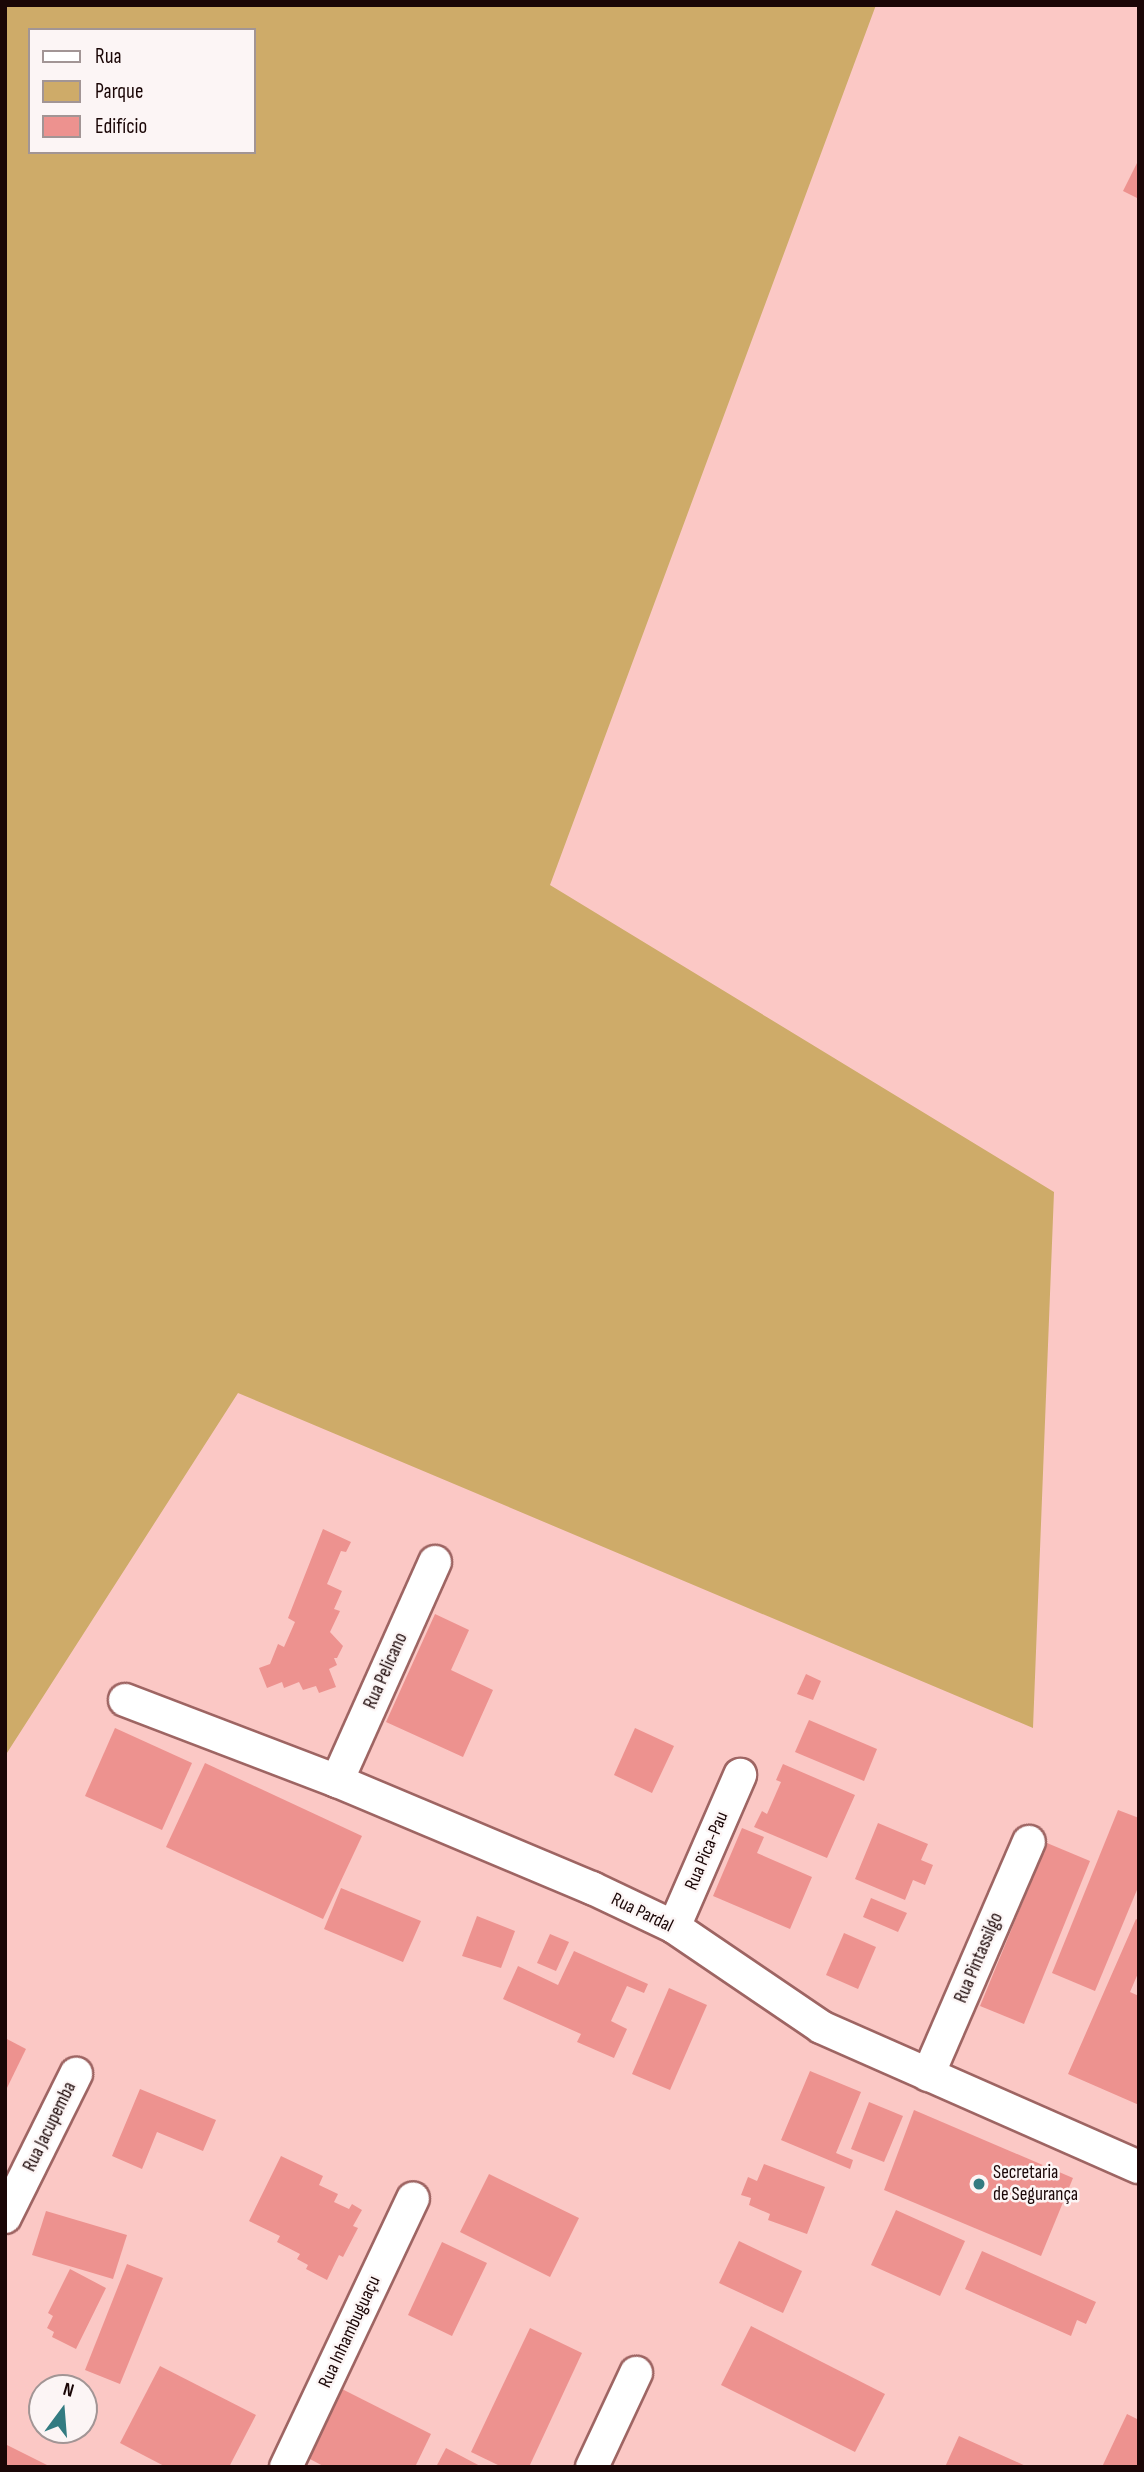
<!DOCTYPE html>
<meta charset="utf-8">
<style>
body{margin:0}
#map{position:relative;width:1144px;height:2472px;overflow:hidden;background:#fbc8c5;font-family:"Sofia Sans Condensed",sans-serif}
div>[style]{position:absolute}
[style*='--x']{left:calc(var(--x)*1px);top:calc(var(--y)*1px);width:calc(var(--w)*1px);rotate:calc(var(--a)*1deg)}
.green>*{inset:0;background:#ceab69}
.building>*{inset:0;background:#ed928f}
.roads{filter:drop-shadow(2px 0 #9e6563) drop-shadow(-2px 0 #9e6563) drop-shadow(0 2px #9e6563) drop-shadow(0 -2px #9e6563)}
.minor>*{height:32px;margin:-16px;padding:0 16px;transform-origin:16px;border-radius:16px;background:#fff}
.dots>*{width:19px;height:19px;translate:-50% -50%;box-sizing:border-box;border:4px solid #fcf5f5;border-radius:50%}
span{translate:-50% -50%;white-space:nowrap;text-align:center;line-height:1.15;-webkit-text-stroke:5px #fcf5f5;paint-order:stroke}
.street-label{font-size:19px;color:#1a0606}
.poi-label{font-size:19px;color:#1a0606}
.left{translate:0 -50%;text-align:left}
.frame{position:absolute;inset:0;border:7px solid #1a0606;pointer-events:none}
.legend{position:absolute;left:28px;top:28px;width:228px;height:126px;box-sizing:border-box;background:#fcf5f5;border:2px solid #a29595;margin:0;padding:9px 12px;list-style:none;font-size:21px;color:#1a0606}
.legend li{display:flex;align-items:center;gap:14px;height:35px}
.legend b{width:35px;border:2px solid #a29595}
.north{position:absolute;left:28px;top:2374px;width:70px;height:70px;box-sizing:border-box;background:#fcf5f5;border:2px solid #a29595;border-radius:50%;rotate:16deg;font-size:19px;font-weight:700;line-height:28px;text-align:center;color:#1a0606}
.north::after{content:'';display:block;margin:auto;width:24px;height:32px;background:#337b81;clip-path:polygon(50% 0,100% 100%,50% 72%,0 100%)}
</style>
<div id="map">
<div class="green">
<i style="clip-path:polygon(evenodd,5px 5px,876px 5px,550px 885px,1054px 1192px,1033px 1728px,238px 1393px,5px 1756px,5px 5px,30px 30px,254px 30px,254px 152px,30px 152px,30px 30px)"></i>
</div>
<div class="building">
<i style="clip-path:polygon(1139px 159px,1139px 199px,1123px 191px)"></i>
<i style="clip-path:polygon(323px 1529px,351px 1542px,346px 1552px,341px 1551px,327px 1584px,342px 1591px,334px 1609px,340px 1611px,330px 1632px,343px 1646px,337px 1658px,334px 1658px,337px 1665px,329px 1669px,336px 1687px,319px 1693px,316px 1686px,303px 1690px,299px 1682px,284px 1688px,282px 1682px,267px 1688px,259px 1668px,270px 1664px,278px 1644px,284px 1647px,295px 1622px,288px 1618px)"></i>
<i style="clip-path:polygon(435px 1614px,469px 1630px,451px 1670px,493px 1690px,463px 1757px,386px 1722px)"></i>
<i style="clip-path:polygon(806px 1674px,821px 1681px,813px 1700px,797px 1694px)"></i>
<i style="clip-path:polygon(809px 1720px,877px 1749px,864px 1781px,795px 1752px)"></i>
<i style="clip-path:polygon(115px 1728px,192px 1763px,162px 1830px,85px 1796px)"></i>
<i style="clip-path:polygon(635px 1728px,674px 1746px,652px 1793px,614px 1775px)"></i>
<i style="clip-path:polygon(205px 1763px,362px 1836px,323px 1919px,166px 1847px)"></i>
<i style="clip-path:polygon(783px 1764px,855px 1795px,827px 1858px,754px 1827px,762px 1811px,767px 1814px,781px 1782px,776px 1780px)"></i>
<i style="clip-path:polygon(1118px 1810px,1139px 1818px,1139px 1885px,1095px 1991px,1052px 1973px)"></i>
<i style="clip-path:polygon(878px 1823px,928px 1844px,921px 1860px,933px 1865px,925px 1885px,913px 1880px,905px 1900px,855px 1879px)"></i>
<i style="clip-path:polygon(742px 1828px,764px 1837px,757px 1853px,812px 1877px,790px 1929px,713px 1896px)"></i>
<i style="clip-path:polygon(1047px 1843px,1090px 1861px,1024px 2024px,980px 2006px)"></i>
<i style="clip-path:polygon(341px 1888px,421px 1921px,403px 1962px,324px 1929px)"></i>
<i style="clip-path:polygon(871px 1898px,907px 1913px,898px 1932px,863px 1917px)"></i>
<i style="clip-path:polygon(477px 1916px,515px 1931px,501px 1968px,462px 1956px)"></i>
<i style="clip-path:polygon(1136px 1919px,1139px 1921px,1139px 1971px,1130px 1992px,1139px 1996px,1139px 2105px,1068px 2074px)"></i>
<i style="clip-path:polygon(844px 1933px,876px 1947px,858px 1989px,826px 1975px)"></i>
<i style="clip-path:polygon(550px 1934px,569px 1942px,556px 1971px,537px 1963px)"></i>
<i style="clip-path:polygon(574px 1951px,648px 1984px,644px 1993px,627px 1986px,611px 2021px,627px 2029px,614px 2058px,577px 2042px,581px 2034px,503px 1999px,518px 1966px,558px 1985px)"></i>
<i style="clip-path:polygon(669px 1988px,707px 2005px,670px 2090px,632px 2074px)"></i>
<i style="clip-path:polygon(5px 2038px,26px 2049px,5px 2092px)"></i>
<i style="clip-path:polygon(810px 2071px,861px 2092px,836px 2153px,853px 2160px,850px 2169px,781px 2140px)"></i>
<i style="clip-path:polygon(140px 2089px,216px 2120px,203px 2151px,157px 2132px,142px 2169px,112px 2156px)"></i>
<i style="clip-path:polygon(869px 2102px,903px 2116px,884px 2162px,851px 2149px)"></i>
<i style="clip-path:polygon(914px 2110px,1073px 2178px,1041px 2256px,884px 2190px)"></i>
<i style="clip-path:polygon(281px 2156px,323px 2176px,319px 2185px,338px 2194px,334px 2202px,349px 2209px,352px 2204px,362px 2210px,353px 2226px,358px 2228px,343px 2257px,339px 2255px,327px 2280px,306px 2269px,308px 2265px,297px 2259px,300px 2254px,277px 2242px,280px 2236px,249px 2221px)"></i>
<i style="clip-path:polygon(764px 2164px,825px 2187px,807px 2234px,768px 2220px,770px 2214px,749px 2205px,751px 2198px,741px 2195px,748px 2177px,757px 2181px)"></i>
<i style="clip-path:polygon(489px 2174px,579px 2218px,550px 2277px,460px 2232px)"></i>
<i style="clip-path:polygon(896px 2210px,965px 2241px,940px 2296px,871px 2265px)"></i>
<i style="clip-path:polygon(46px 2211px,127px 2235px,113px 2279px,32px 2255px)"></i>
<i style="clip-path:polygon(739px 2241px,802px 2271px,783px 2313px,719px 2283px)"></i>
<i style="clip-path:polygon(442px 2242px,487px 2263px,452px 2336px,408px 2315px)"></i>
<i style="clip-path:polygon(982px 2251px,1096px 2302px,1086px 2324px,1077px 2320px,1071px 2336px,965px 2289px)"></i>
<i style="clip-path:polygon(127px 2264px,163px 2278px,120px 2384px,85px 2370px)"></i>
<i style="clip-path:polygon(70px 2269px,106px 2288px,76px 2349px,52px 2337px,54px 2332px,47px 2328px,53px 2316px,48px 2313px)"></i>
<i style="clip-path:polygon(751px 2326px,885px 2394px,855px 2452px,721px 2385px)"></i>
<i style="clip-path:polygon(530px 2328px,582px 2353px,529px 2467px,502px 2467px,471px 2452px)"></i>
<i style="clip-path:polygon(160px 2366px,256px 2415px,229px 2467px,166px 2467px,120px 2443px)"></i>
<i style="clip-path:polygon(342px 2389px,431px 2434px,415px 2467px,325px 2467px,308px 2458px)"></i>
<i style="clip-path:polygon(1127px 2414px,1139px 2420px,1139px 2467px,1102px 2467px)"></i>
<i style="clip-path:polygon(959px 2436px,1028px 2467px,945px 2467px)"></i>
<i style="clip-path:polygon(5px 2444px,51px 2467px,5px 2467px)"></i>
<i style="clip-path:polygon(446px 2448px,482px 2467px,436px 2467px)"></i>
</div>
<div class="roads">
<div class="minor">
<i style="--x:125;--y:1700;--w:227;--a:20.9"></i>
<i style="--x:337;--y:1781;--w:277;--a:22.8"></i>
<i style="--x:592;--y:1888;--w:91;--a:25.4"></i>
<i style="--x:674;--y:1927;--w:178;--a:34.2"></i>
<i style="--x:821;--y:2027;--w:347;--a:23.8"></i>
<i style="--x:337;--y:1781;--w:240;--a:-65.9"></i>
<i style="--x:674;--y:1927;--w:166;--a:-66.5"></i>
<i style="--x:928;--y:2075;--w:254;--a:-66.6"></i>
<i style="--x:5;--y:2217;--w:160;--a:-63.6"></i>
<i style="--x:286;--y:2467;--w:297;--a:-64.7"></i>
<i style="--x:592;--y:2467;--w:104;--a:-64.9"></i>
</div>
</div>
<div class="dots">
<i style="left:979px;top:2184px;background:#337b81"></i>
</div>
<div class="street-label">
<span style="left:386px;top:1671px;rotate:-66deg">Rua Pelicano</span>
<span style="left:707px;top:1851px;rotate:-67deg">Rua Pica-Pau</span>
<span style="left:642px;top:1913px;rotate:26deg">Rua Pardal</span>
<span style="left:979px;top:1958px;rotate:-67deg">Rua Pintassilgo</span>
<span style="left:50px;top:2127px;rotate:-64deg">Rua Jacupemba</span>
<span style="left:350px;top:2332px;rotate:-65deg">Rua Inhambuguaçu</span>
</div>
<div class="poi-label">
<span class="left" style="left:993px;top:2184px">Secretaria<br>de Segurança</span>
</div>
<div class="frame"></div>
<ul class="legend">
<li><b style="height:9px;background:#fff"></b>Rua</li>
<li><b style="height:19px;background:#ceab69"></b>Parque</li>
<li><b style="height:19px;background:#ed928f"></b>Edifício</li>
</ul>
<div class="north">N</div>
</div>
